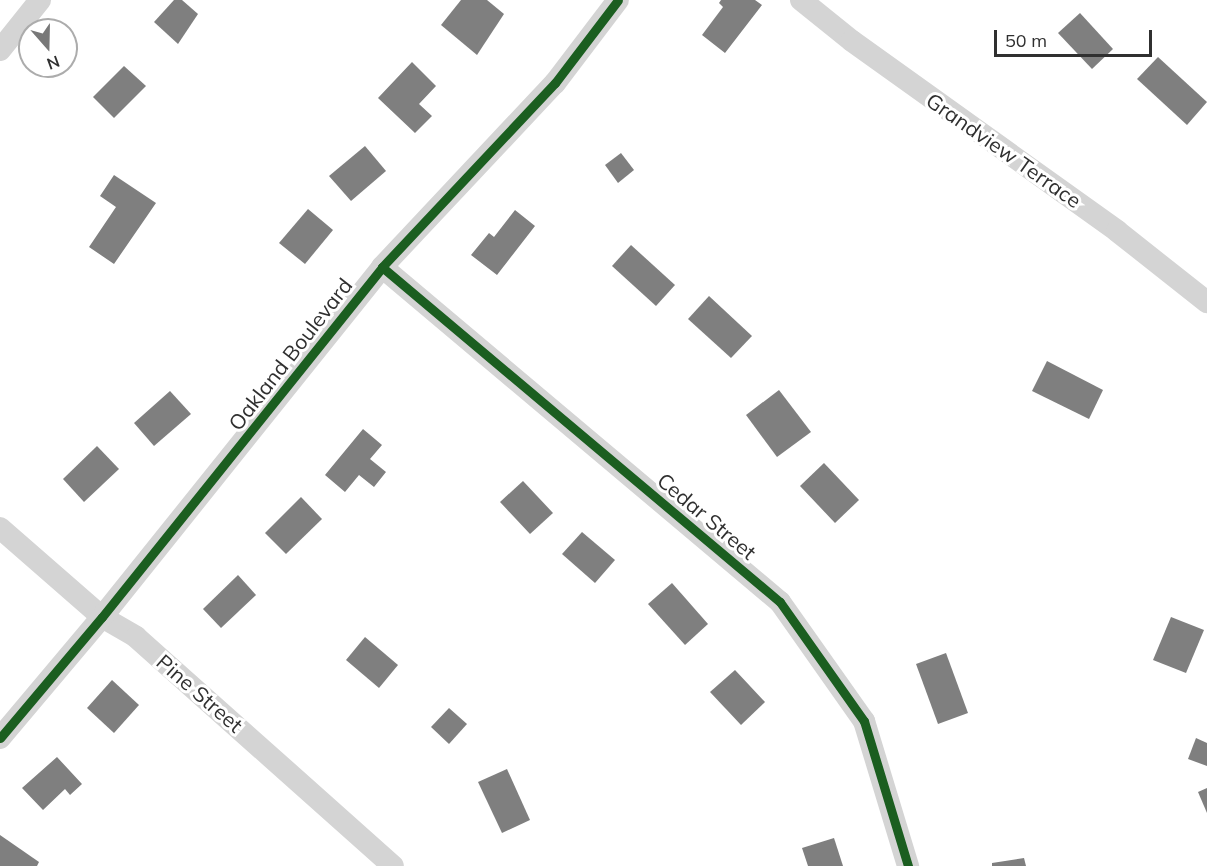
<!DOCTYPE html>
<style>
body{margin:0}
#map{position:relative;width:1207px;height:866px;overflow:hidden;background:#fff;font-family:Mulish,sans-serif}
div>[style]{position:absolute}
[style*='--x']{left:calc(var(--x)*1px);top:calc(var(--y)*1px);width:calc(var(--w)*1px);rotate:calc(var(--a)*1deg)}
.building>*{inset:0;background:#7f7f7f}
.minor>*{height:22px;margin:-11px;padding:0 11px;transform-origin:11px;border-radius:11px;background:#d4d4d4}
.cycleway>*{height:9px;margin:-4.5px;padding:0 4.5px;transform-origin:4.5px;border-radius:4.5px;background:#1b5e20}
span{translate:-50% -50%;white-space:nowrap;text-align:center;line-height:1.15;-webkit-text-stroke:6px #fff;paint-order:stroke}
.street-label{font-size:21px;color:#303030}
.north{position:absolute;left:18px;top:18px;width:60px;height:60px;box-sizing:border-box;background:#fff;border:2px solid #acacac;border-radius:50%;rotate:160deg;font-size:16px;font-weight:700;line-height:24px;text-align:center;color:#303030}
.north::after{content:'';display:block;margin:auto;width:21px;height:27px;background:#787878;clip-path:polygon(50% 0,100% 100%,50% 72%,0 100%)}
.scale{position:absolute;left:994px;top:30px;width:158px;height:27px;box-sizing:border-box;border:3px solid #303030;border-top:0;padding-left:8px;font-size:18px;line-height:21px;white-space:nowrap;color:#303030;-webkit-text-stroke:4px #fff;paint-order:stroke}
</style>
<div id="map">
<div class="building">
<i style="clip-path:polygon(174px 0,182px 0,198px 14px,178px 44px,154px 22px)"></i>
<i style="clip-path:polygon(461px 0,487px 0,504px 14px,477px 55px,441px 25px)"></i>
<i style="clip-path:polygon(721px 0,755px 0,762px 5px,725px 53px,702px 35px,723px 7px,719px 3px)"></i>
<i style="clip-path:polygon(1080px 13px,1113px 49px,1092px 69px,1058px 33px)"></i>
<i style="clip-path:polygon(1158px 57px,1207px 102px,1187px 125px,1137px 79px)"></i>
<i style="clip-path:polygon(412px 62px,436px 86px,419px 104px,432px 116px,415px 133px,378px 98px)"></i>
<i style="clip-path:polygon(124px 66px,146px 86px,114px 118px,93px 97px)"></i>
<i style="clip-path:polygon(365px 146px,386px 171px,351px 201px,329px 176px)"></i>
<i style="clip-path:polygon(621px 153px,634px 170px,618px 183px,605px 165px)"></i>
<i style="clip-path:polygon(114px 175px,156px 203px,114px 264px,89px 247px,116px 207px,100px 196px)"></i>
<i style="clip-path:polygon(308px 209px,333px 230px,305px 264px,279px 243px)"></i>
<i style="clip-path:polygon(515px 210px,535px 226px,497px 275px,471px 255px,489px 233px,494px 237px)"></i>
<i style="clip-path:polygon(631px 245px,675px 285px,656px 306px,612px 266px)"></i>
<i style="clip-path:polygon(709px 296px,752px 336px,731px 358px,688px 319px)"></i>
<i style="clip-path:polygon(1047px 361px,1103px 390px,1089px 419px,1032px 391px)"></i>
<i style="clip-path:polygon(779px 390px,811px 432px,777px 457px,746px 415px)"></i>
<i style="clip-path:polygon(170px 391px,191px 414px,154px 446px,134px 423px)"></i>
<i style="clip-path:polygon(363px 429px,382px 445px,370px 459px,386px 472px,374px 487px,359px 475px,345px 492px,325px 475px)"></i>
<i style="clip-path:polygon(97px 446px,119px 469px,84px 502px,63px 479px)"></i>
<i style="clip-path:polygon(824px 463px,859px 500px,835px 523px,800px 486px)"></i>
<i style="clip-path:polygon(523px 481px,553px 513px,530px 534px,500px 502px)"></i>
<i style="clip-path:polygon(301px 497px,322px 519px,286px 554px,265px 533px)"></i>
<i style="clip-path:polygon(582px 532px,615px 560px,595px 583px,562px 554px)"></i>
<i style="clip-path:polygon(238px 575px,256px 595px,221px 628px,203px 609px)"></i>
<i style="clip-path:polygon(672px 583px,708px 624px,685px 645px,648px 604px)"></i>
<i style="clip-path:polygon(1171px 617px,1204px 630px,1186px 673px,1153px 660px)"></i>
<i style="clip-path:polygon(365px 637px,398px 665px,379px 688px,346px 660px)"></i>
<i style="clip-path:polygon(946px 653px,968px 713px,938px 724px,916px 664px)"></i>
<i style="clip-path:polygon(735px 670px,765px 702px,741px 725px,710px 692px)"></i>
<i style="clip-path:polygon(112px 680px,139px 705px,114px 733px,87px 708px)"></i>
<i style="clip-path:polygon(449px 708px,467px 724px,449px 744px,431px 727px)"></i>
<i style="clip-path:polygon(1196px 738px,1207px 743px,1207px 766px,1188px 759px)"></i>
<i style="clip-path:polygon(57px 757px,82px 784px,70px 795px,65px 789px,43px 810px,22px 788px)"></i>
<i style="clip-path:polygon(507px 769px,530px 820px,502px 833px,478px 782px)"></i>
<i style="clip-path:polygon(1207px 788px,1207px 813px,1198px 792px)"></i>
<i style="clip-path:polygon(0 835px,39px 862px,37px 866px,0 866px)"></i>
<i style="clip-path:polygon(834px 838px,843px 866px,808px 866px,802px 848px)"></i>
<i style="clip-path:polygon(1024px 858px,1026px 866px,992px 866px,992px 863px)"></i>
</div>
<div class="minor">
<i style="--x:801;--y:0;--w:65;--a:38.8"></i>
<i style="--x:852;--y:41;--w:326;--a:35.6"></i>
<i style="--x:1117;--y:231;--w:115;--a:38.3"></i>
<i style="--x:0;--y:50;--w:64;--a:-51.3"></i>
<i style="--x:382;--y:267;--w:520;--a:40.09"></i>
<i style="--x:780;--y:602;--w:146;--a:54.8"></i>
<i style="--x:864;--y:721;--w:152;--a:73.1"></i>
<i style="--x:0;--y:528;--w:135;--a:41.1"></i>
<i style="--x:102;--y:617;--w:39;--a:30"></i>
<i style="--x:136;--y:637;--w:344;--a:41.7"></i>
<i style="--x:0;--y:738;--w:158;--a:-49.9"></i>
<i style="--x:102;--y:617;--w:448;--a:-51.3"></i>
<i style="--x:382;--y:267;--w:253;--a:-46.8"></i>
<i style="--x:555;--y:83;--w:104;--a:-52.8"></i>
</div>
<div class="cycleway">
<i style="--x:382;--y:267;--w:520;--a:40.09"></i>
<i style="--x:780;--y:602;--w:146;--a:54.8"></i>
<i style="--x:864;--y:721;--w:152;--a:73.1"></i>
<i style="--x:0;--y:738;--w:158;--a:-49.9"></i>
<i style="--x:102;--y:617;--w:448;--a:-51.3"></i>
<i style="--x:382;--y:267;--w:253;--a:-46.8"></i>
<i style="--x:555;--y:83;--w:104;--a:-52.8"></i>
</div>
<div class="street-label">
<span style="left:1004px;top:150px;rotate:35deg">Grandview Terrace</span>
<span style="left:290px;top:354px;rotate:-52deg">Oakland Boulevard</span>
<span style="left:707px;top:516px;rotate:40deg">Cedar Street</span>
<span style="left:200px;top:693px;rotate:41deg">Pine Street</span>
</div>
<div class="north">N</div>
<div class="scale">50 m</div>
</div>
